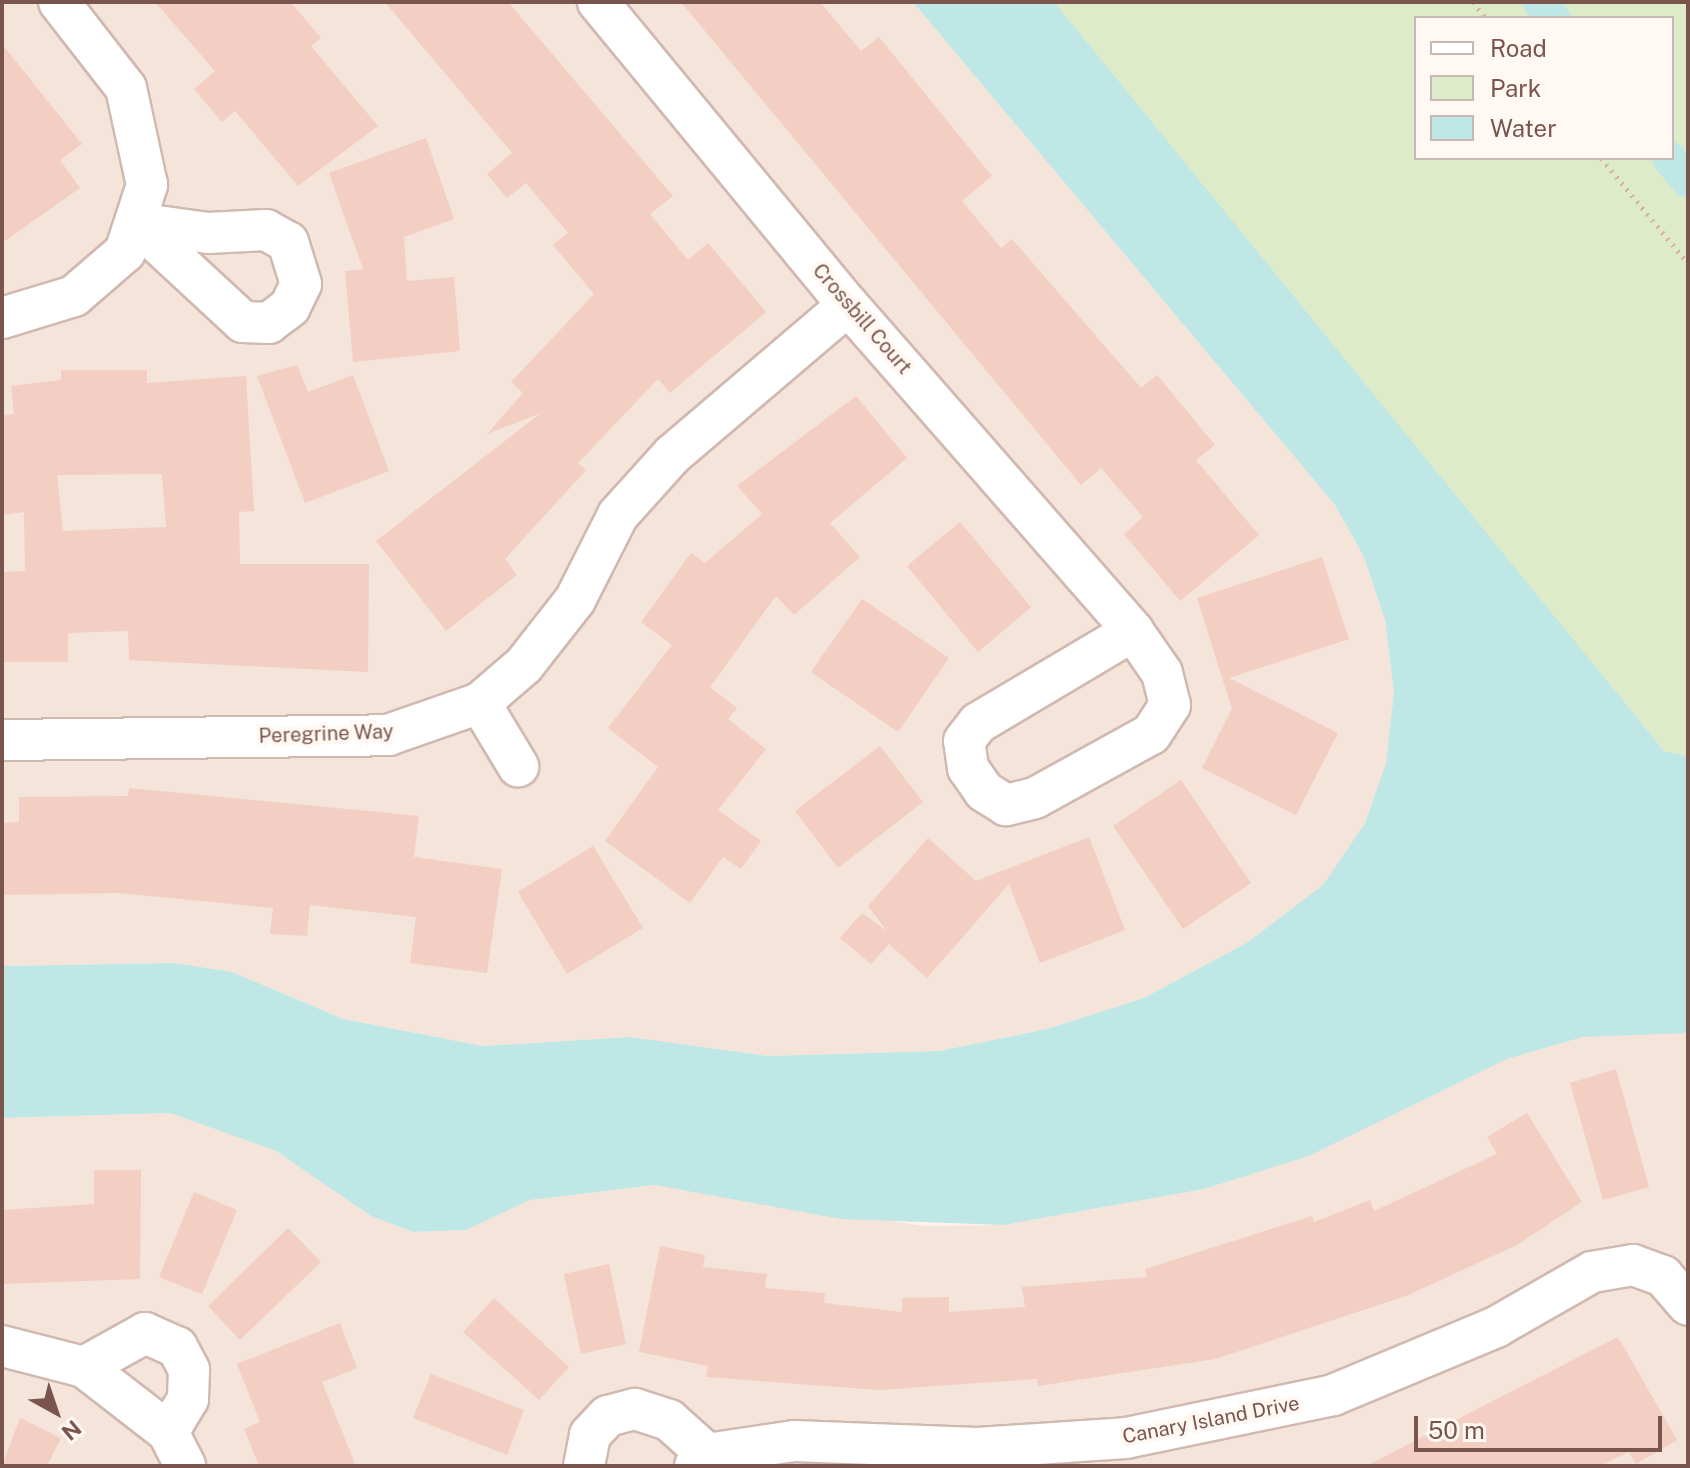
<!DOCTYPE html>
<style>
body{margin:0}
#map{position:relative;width:1690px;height:1468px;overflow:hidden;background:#fdf3ec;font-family:"Public Sans",sans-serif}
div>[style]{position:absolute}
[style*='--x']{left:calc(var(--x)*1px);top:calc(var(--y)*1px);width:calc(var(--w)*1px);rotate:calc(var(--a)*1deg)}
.residential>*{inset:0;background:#f5e4da}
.green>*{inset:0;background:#ddebc9}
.water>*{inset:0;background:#bfe7e6}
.canal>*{height:34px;margin:-17px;padding:0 17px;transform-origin:17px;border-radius:17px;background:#bfe7e6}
.building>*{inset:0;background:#f2cec3}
.path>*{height:5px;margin-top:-2.5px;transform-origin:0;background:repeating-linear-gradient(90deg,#d8b0a5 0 2px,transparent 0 8px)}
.roads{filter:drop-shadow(2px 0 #d0b9b0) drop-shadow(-2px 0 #d0b9b0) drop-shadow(0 2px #d0b9b0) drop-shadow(0 -2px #d0b9b0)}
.minor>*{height:40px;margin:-20px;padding:0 20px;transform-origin:20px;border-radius:20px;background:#fff}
span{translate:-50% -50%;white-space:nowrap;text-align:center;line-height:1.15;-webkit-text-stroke:8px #fff8f3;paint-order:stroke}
.street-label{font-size:20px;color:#79554d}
.frame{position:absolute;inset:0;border:4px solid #79554d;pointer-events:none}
.legend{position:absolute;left:1414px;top:16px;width:260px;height:144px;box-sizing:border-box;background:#fff8f3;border:2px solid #c9b7b1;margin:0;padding:10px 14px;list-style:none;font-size:24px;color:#79554d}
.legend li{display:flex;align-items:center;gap:16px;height:40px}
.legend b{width:40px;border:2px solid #c9b7b1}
.north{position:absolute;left:16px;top:1372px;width:80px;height:80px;-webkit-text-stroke:6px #fff8f3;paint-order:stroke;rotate:140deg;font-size:22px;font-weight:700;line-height:32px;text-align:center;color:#79554d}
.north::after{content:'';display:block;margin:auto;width:28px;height:36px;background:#79554d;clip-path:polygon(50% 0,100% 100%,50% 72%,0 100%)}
.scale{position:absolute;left:1414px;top:1416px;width:248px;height:36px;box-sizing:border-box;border:4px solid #79554d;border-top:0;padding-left:10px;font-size:24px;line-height:28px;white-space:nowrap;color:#79554d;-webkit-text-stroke:6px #fff8f3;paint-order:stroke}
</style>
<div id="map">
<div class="residential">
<i style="clip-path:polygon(2px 2px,913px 2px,1335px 505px,1364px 557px,1385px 620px,1394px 692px,1386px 763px,1365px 823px,1323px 885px,1248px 942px,1144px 998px,1047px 1029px,939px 1051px,768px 1056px,630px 1037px,483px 1046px,343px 1019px,232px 972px,175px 963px,2px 966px)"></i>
<i style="clip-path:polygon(1660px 1028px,1688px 1033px,1688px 1466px,2px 1466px,2px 1118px,170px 1113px,276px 1151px,371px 1216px,413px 1232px,466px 1230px,530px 1200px,655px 1185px,924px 1226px,1004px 1225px,1204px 1189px,1309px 1156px,1507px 1059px,1583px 1037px)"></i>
</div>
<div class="green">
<i style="clip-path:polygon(evenodd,1047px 2px,1688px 2px,1688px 756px,1664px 751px,1047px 2px,1416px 18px,1672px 18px,1672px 158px,1416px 158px,1416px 18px)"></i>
</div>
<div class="water">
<i style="clip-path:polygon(913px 2px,1054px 2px,1664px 751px,1688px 756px,1688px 1033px,1583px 1037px,1507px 1059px,1309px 1156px,1204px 1189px,1004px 1225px,841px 1219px,655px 1185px,530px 1200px,466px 1230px,413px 1232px,371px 1216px,276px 1151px,170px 1113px,2px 1118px,2px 966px,175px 963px,232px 972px,343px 1019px,483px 1046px,630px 1037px,768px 1056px,939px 1051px,1047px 1029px,1144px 998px,1248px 942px,1323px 885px,1365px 823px,1386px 763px,1394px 692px,1385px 620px,1364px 557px,1335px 505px)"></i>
</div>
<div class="canal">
<i style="--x:1540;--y:2;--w:21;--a:51"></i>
<i style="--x:1669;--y:158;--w:30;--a:50"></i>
</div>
<div class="building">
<i style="clip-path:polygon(155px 2px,291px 2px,321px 38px,311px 46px,378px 126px,298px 186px,235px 111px,222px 122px,194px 89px,215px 71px)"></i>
<i style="clip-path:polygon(385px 2px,508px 2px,673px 196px,650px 214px,688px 260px,708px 243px,766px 312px,670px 393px,658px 379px,578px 463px,586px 470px,505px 559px,517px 575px,446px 631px,376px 541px,541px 413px,487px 434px,523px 393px,511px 382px,594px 294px,553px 245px,568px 233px,526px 183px,507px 198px,487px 174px,512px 153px)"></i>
<i style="clip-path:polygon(681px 2px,820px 2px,861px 51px,879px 37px,992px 176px,962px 201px,1001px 248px,1012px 239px,1141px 388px,1157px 375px,1215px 445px,1196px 460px,1259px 535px,1180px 601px,1124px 534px,1143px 517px,1101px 468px,1081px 485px)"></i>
<i style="clip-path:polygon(2px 44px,82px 144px,60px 160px,80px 188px,2px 243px)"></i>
<i style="clip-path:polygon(426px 138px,454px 219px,404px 237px,407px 281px,454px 277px,460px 351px,353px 362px,345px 271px,363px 269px,329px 173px)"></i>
<i style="clip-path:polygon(297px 365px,308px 392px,353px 375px,389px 471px,305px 503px,257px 376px)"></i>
<i style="clip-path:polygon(evenodd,61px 370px,147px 370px,147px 383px,246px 376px,254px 511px,239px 512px,240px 564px,369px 564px,368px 672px,129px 660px,128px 631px,68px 633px,68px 662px,2px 662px,2px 572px,25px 571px,24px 512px,2px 515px,2px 416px,14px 414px,11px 386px,61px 380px,61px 370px,162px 474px,166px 527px,63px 531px,57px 475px,162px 474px)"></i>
<i style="clip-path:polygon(856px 396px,907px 458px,830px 523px,860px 557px,794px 615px,776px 596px,710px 687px,737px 708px,728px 719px,766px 749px,718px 810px,761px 841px,741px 869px,723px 857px,690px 903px,605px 841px,658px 767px,608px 728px,672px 645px,641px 622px,691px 553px,705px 563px,762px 514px,737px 486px)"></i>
<i style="clip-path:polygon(960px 522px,1031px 607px,978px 652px,907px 566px)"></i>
<i style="clip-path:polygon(1322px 557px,1349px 639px,1229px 678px,1338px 733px,1296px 815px,1202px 768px,1232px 709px,1197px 598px)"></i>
<i style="clip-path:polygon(862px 599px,949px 658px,898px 732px,811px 672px)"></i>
<i style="clip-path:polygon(880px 746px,923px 802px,838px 868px,795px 811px)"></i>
<i style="clip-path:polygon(1181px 780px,1251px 883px,1183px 929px,1113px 826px)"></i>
<i style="clip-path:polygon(129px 788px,419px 816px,414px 857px,502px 869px,487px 973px,410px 963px,416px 917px,310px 905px,307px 936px,270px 934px,273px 908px,119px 893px,2px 895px,2px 823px,19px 822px,19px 797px,128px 796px)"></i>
<i style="clip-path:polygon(1089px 837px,1125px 930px,1040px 963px,1009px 884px,927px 978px,889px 944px,871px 964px,840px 938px,862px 913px,887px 931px,868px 906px,928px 838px,976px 881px)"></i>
<i style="clip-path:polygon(593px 846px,643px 928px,567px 974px,518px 892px)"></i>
<i style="clip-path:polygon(1616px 1069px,1649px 1187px,1603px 1200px,1570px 1083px)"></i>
<i style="clip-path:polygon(1527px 1113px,1582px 1202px,1517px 1245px,1406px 1296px,1215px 1359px,1038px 1386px,1037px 1379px,879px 1390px,706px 1377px,708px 1366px,639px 1352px,660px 1246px,705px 1255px,703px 1267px,767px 1274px,765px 1288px,825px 1293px,824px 1303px,902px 1312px,902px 1298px,949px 1297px,949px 1312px,1025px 1307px,1022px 1287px,1147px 1277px,1145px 1269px,1312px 1216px,1314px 1222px,1370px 1200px,1374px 1211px,1497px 1154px,1487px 1137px)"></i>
<i style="clip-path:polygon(94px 1170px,141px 1170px,140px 1279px,2px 1284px,2px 1210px,94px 1204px)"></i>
<i style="clip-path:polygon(194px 1192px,237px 1210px,202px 1294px,159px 1277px)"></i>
<i style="clip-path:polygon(288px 1228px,321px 1262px,240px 1340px,208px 1306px)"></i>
<i style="clip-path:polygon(609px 1264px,626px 1344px,581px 1354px,564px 1274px)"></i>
<i style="clip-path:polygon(494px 1298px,569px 1367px,539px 1400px,463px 1332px)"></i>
<i style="clip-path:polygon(340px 1323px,357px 1368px,322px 1382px,356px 1466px,259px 1466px,244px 1429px,260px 1422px,237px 1364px)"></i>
<i style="clip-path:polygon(1618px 1337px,1677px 1440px,1636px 1464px,1629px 1452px,1600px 1466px,1366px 1466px)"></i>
<i style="clip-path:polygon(431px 1374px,524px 1410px,507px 1455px,413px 1418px)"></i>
<i style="clip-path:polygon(20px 1418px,61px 1438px,47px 1466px,2px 1466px)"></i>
</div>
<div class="path">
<i style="--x:1473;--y:2;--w:21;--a:51"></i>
<i style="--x:1601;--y:158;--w:136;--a:50.4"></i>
</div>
<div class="roads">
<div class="minor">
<i style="--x:598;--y:2;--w:393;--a:50.5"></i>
<i style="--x:848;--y:305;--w:433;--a:48.8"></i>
<i style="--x:1133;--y:631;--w:51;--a:55.4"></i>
<i style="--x:1162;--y:673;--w:33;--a:76"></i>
<i style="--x:1170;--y:705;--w:35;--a:123"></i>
<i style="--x:1151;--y:734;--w:132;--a:151.1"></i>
<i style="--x:1035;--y:798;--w:30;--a:166"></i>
<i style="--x:1006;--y:805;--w:26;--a:-148"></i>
<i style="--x:984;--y:791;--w:28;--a:-125"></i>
<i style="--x:968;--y:768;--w:27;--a:-98"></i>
<i style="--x:964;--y:741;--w:23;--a:-52"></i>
<i style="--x:978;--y:723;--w:180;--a:-30.7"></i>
<i style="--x:136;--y:223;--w:73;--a:7.9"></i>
<i style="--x:208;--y:233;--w:58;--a:-3"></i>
<i style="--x:266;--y:230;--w:25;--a:29"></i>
<i style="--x:288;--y:242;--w:44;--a:72.8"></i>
<i style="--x:301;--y:284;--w:25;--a:116"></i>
<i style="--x:290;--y:307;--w:26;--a:143"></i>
<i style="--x:269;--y:323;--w:26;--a:-178"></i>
<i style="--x:243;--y:322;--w:146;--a:-137.2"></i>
<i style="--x:2;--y:318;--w:75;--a:-17"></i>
<i style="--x:74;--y:296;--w:67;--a:-40.8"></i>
<i style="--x:125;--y:252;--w:71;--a:-71.8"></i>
<i style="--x:147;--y:185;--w:99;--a:-102.2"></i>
<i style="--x:126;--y:88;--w:109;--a:-127.9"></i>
<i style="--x:480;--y:703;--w:74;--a:58.9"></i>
<i style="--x:2;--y:740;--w:386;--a:-0.7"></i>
<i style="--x:388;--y:735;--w:97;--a:-19.2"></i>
<i style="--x:480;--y:703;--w:58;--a:-40.8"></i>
<i style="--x:524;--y:665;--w:83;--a:-51.9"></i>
<i style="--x:575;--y:600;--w:95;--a:-63.2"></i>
<i style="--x:618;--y:515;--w:81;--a:-48"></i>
<i style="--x:672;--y:455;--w:231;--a:-40.4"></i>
<i style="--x:2;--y:1346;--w:85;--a:14.4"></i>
<i style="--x:84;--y:1367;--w:106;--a:37.7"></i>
<i style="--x:168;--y:1432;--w:38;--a:63"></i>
<i style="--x:84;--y:1367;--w:70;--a:-29.1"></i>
<i style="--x:145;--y:1333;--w:35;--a:24"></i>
<i style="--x:177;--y:1347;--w:26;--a:62"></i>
<i style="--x:189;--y:1370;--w:29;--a:92"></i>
<i style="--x:188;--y:1399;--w:39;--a:121"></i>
<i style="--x:584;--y:1466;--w:32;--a:-79"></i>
<i style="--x:590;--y:1435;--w:26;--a:-47"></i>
<i style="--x:608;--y:1416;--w:28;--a:-15"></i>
<i style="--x:635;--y:1409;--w:36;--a:18"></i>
<i style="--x:669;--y:1420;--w:51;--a:41.8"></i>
<i style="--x:695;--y:1466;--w:17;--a:-45"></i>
<i style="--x:707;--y:1454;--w:88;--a:-8.5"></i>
<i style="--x:794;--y:1441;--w:183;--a:2.2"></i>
<i style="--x:977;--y:1448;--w:149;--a:-3.8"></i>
<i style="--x:1126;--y:1438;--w:211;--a:-11.7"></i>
<i style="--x:1333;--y:1395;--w:177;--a:-22.6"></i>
<i style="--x:1496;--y:1327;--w:111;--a:-29.8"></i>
<i style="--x:1592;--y:1272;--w:42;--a:-9.7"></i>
<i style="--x:1633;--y:1265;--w:32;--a:20"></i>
<i style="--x:1663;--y:1276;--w:38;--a:49"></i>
</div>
</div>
<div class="street-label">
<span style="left:862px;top:319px;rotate:49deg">Crossbill Court</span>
<span style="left:326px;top:734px;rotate:-2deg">Peregrine Way</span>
<span style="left:1211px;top:1420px;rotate:-11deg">Canary Island Drive</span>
</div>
<div class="frame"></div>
<ul class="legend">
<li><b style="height:10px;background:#fff"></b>Road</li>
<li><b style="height:22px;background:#ddebc9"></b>Park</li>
<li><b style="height:22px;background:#bfe7e6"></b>Water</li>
</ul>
<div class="north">N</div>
<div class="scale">50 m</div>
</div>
